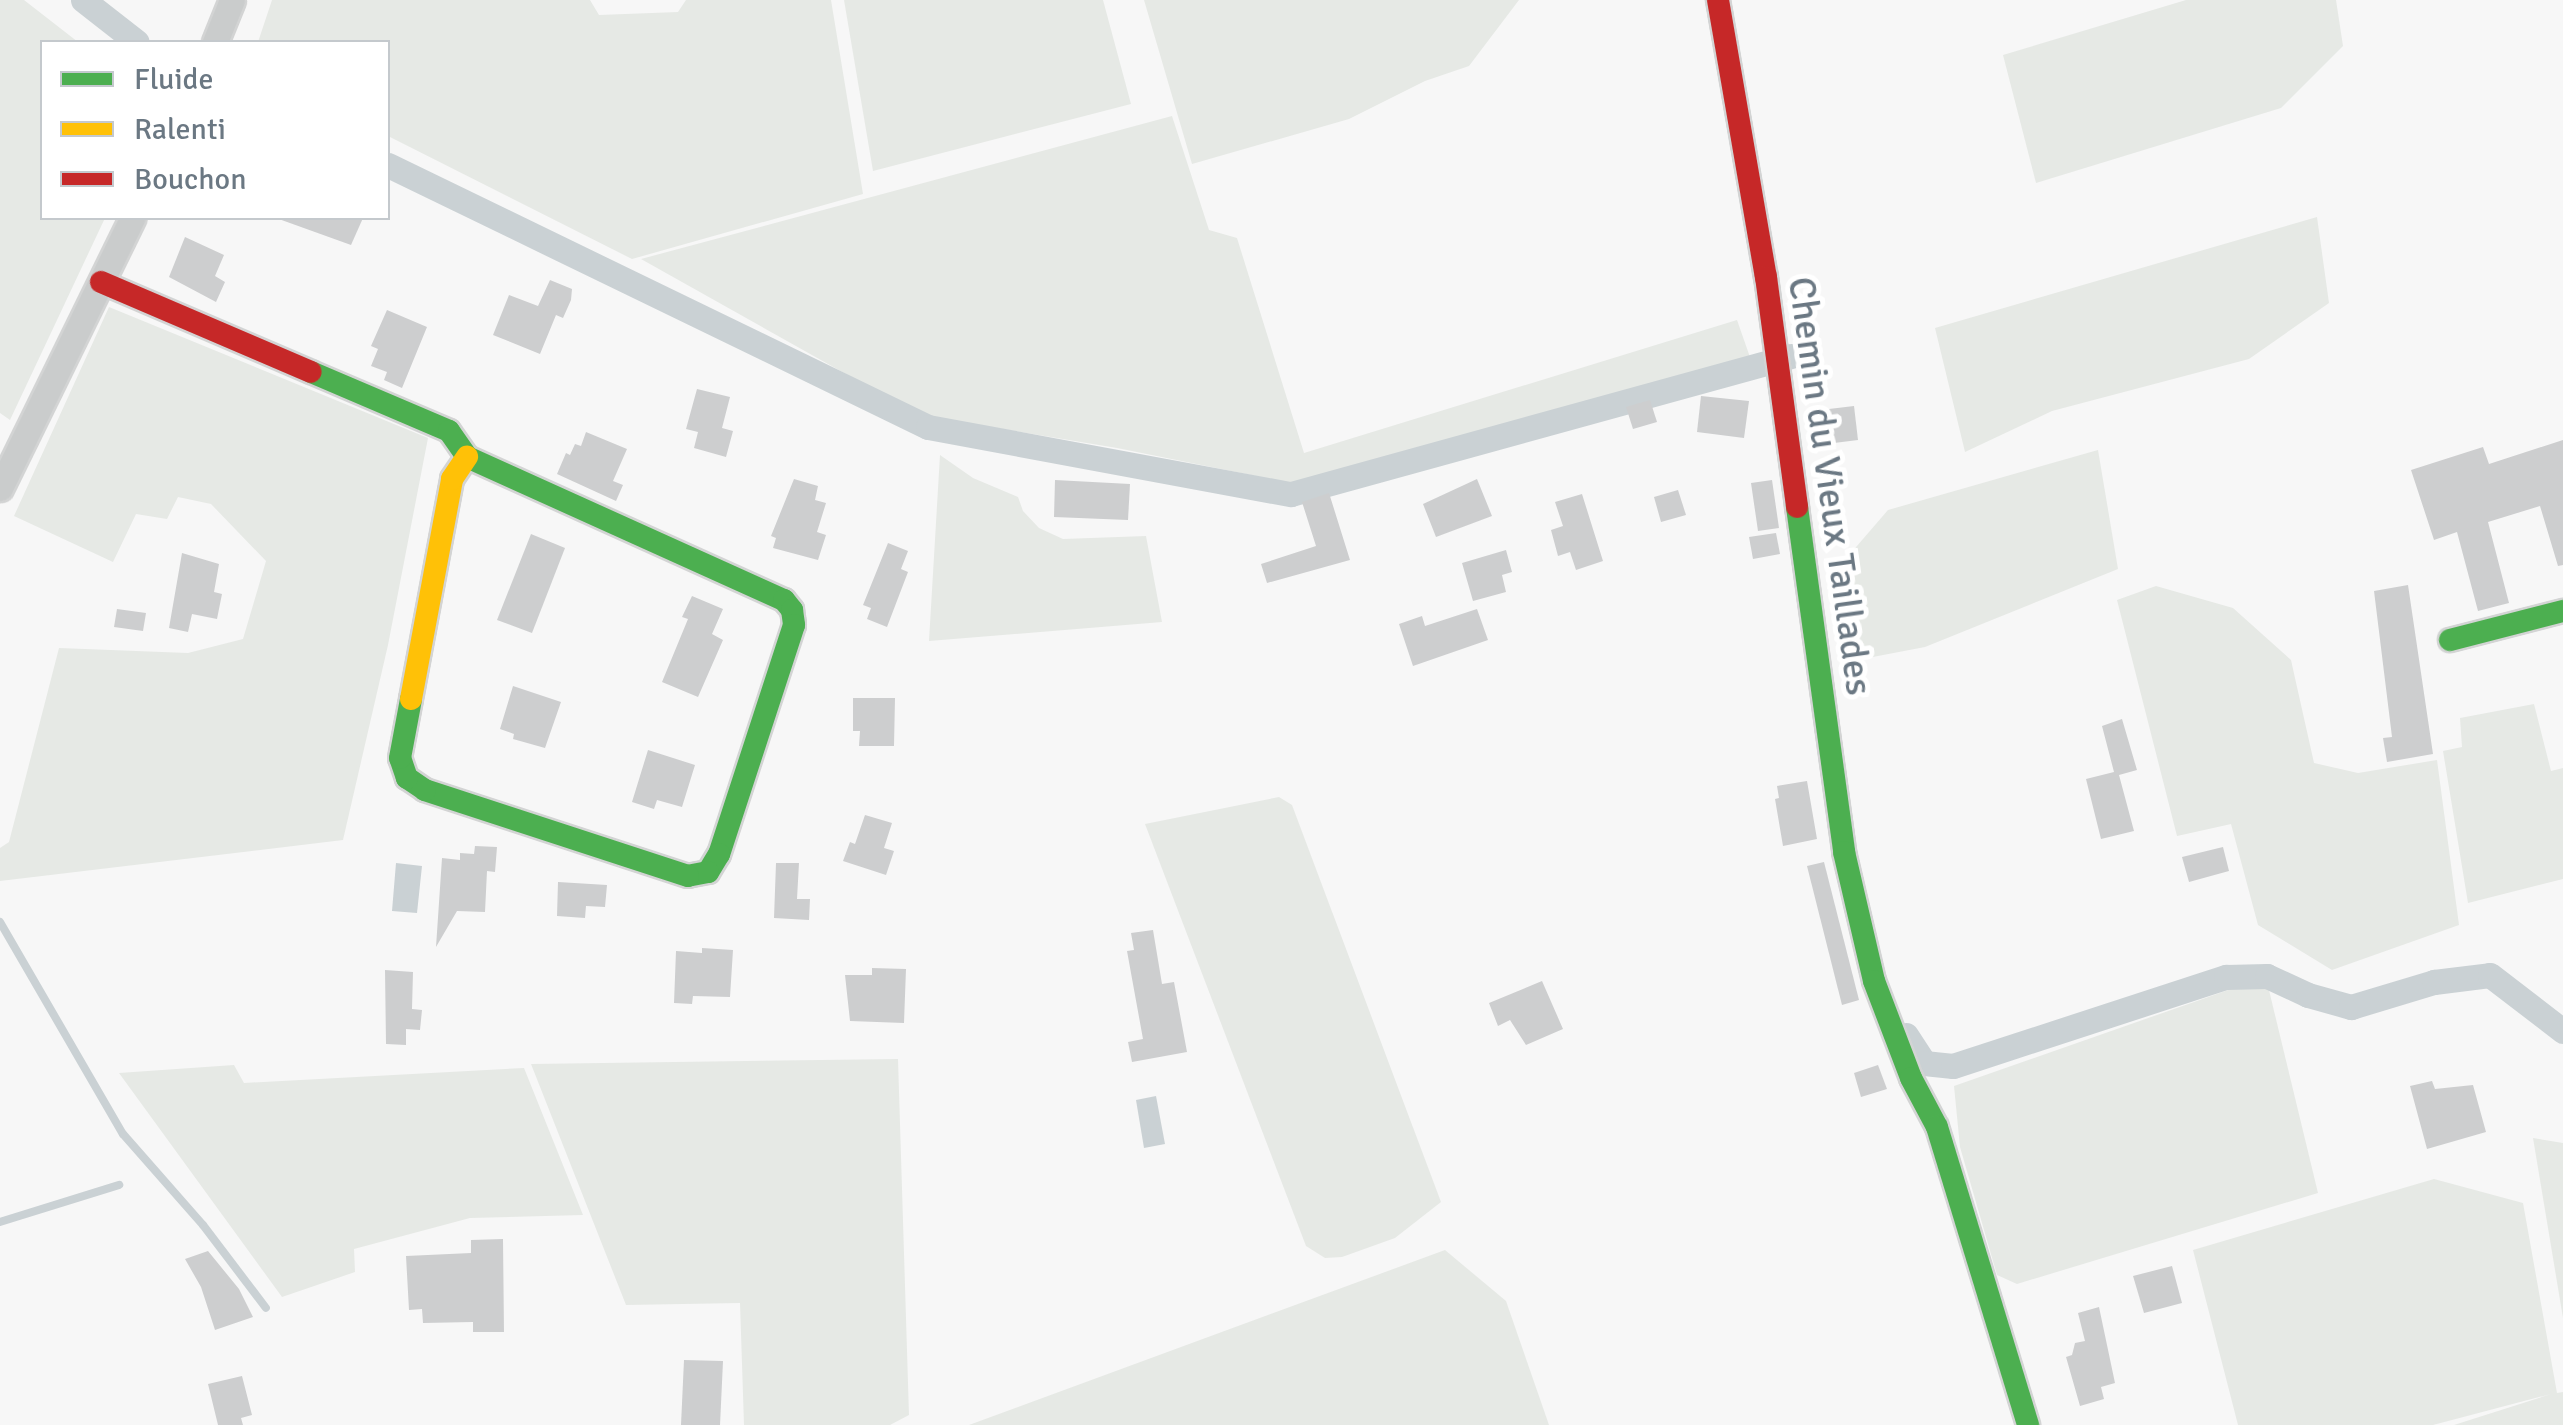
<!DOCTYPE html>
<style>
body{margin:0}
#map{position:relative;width:2563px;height:1425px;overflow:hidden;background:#f7f7f7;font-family:Signika,sans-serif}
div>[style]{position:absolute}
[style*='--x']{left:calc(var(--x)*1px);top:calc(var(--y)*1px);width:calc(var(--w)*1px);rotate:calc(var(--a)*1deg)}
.green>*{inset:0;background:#e6e9e5}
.water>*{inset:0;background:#cad1d4}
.stream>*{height:8px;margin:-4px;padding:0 4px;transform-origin:4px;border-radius:4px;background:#cad1d4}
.canal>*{height:25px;margin:-12.5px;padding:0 12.5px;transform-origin:12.5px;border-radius:12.5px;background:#cad1d4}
.building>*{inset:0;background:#cdcecf}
.roads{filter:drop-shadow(2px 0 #d3d4d4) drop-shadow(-2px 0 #d3d4d4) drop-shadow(0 2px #d3d4d4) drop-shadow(0 -2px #d3d4d4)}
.street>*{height:25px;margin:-12.5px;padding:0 12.5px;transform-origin:12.5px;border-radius:12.5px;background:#cacccc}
.fast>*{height:22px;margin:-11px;padding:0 11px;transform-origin:11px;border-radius:11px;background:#4caf50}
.slow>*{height:22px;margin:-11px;padding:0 11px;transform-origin:11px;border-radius:11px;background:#ffc107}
.jam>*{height:22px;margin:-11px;padding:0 11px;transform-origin:11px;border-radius:11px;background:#c62828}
span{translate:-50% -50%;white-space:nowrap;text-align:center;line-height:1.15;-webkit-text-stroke:10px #fff;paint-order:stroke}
.street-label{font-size:38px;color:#6b7883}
.legend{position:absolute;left:40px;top:40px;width:350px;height:180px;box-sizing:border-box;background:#fff;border:2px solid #c4c9cd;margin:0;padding:12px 18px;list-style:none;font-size:30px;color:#6b7883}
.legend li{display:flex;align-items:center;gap:20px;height:50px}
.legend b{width:50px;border:2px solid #c4c9cd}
</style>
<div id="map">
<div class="green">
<i style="clip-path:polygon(0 0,24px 0,78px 42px,42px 42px,42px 218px,105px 218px,10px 420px,0 413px)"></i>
<i style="clip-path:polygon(272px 0,590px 0,599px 15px,678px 12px,686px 0,831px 0,863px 194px,632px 259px,388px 136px,388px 42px,258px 42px)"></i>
<i style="clip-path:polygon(844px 0,1103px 0,1131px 104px,873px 171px)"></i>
<i style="clip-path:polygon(1144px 0,1519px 0,1469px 66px,1425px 81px,1349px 119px,1192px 164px)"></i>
<i style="clip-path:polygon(2186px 0,2336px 0,2343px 46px,2281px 108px,2036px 183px,2003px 55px)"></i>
<i style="clip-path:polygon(1172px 116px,1209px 230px,1237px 238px,1304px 453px,1737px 320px,1751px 360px,1296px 484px,1117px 448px,919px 415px,641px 259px)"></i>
<i style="clip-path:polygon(2317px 217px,2329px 303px,2249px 359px,2052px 411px,1965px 452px,1935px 328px)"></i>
<i style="clip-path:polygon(109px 307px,428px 438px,388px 645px,343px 840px,0 881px,0 848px,9px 842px,59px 648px,188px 653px,243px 639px,266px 561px,211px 504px,178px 497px,167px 519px,136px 514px,113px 562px,14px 516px)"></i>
<i style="clip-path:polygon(2098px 450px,2118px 569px,1925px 647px,1857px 660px,1844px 561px,1888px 510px)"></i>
<i style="clip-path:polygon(940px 455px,973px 478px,1018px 497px,1023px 511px,1039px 528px,1063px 539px,1146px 536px,1162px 622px,929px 641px)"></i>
<i style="clip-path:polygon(2156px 586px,2233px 608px,2291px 660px,2314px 763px,2358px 773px,2437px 760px,2459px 925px,2332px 970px,2258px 925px,2231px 824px,2177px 836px,2117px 600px)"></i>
<i style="clip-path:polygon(2534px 704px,2551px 771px,2563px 768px,2563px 879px,2468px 903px,2443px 751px,2462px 747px,2460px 718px)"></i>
<i style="clip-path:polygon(1279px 797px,1292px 805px,1441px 1202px,1395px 1238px,1342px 1257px,1325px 1258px,1306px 1246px,1145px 824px)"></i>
<i style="clip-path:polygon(2268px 986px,2318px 1193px,2017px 1284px,1997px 1275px,1960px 1147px,1954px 1086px,2234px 988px)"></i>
<i style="clip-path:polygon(898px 1059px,909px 1415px,890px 1425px,744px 1425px,740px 1303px,626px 1305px,531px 1064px)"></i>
<i style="clip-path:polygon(234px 1065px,244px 1083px,524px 1068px,583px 1215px,470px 1218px,354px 1249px,355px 1272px,282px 1297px,119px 1073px)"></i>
<i style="clip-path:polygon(2533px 1138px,2563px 1143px,2563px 1318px)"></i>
<i style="clip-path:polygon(2434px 1179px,2523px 1203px,2557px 1393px,2563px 1392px,2563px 1425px,2454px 1425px,2551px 1394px,2433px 1425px,2238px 1425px,2193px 1250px)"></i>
<i style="clip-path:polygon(1445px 1250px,1506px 1301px,1549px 1425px,969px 1425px)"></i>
</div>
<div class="water">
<i style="clip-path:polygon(396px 863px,422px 866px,417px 913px,392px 911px)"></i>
<i style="clip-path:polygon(1156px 1096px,1165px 1144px,1144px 1148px,1136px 1100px)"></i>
</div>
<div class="stream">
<i style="--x:0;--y:922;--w:245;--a:59.9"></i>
<i style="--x:123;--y:1134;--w:121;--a:48.7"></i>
<i style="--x:203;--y:1225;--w:104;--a:52.8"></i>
<i style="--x:0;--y:1222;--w:125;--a:-17.3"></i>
</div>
<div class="canal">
<i style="--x:83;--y:0;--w:68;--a:37.9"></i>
<i style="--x:388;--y:165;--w:600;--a:25.88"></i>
<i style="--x:928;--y:427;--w:369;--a:10.5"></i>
<i style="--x:1291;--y:494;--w:519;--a:-15.43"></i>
<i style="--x:1906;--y:1035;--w:33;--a:57"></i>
<i style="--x:1924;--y:1063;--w:29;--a:6"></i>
<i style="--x:1953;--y:1066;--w:287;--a:-18.1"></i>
<i style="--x:2226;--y:977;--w:41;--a:-1.4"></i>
<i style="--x:2267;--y:976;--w:45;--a:24.9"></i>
<i style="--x:2308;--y:995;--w:45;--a:15.6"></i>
<i style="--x:2351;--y:1007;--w:87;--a:-16.8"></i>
<i style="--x:2434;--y:982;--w:56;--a:-7.1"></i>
<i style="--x:2490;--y:975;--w:92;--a:37.5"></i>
</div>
<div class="building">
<i style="clip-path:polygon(276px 218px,363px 218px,351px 245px)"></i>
<i style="clip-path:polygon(185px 237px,224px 255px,215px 276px,225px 282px,216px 302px,169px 277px)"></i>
<i style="clip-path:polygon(550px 280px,572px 289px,571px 300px,563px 318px,556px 315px,540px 354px,493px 335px,509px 295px,538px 306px)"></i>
<i style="clip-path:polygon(387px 310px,427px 327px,402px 388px,384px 380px,387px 372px,371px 366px,378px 349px,371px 346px)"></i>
<i style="clip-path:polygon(697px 389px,730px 397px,722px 428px,733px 431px,726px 457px,694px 448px,698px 432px,686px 429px)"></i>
<i style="clip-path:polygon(1701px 396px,1749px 401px,1744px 438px,1697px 432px)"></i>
<i style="clip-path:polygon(1650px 400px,1657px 422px,1633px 429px,1626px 407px)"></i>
<i style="clip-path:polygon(1854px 406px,1858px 440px,1834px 443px,1829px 409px)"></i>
<i style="clip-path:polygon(586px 432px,627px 449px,613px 481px,623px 485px,616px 501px,557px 474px,566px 453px,570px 455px,575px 444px,581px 446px)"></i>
<i style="clip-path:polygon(2563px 440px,2563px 565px,2558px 566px,2540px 506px,2488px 522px,2509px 603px,2478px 611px,2457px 532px,2434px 540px,2411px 470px,2483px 447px,2489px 464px)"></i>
<i style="clip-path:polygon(794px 479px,818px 486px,815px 500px,826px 503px,817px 532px,826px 535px,818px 560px,773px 548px,776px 538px,771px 536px)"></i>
<i style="clip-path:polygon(1477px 479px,1492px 516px,1436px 537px,1423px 504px)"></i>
<i style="clip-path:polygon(1055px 480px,1130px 484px,1128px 520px,1054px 517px)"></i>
<i style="clip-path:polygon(1772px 480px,1779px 528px,1758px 531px,1751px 483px)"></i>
<i style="clip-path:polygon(1678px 490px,1686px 515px,1661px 522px,1654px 497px)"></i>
<i style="clip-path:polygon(1329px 493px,1350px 560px,1267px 583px,1261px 564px,1316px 546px,1302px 502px)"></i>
<i style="clip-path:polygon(1582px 494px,1603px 561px,1576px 570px,1570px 552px,1558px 556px,1551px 530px,1563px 526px,1555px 502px)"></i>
<i style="clip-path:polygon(1776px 533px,1780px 554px,1753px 559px,1749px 537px)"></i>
<i style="clip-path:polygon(531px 534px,565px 548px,532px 633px,497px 620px)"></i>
<i style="clip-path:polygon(888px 543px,908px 551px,901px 569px,908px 572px,887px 627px,867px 619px,871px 608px,863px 605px)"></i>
<i style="clip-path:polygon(1506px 550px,1512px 572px,1502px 575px,1506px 592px,1473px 601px,1462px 563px)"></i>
<i style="clip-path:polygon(182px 553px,219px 564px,214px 592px,222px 594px,217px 619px,192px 614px,188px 632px,169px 628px)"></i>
<i style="clip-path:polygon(2408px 585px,2433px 754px,2387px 762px,2383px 738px,2392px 737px,2374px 591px)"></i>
<i style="clip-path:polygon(692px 596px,723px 609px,712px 634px,723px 640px,698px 697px,662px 682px,688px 619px,682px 617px)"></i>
<i style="clip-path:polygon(117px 609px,146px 613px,143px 631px,114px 627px)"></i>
<i style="clip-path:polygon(1477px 609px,1488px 640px,1413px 666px,1399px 624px,1422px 616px,1425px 626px)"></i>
<i style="clip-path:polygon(513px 686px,561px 702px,545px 748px,513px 739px,514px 734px,500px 729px)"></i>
<i style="clip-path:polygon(853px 698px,895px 698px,894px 746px,859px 746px,860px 731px,853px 731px)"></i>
<i style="clip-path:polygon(2122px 719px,2137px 770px,2119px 775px,2134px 831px,2101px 839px,2086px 779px,2114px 772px,2102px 726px)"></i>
<i style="clip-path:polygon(648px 750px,695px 765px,682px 807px,657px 800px,654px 809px,632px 802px)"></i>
<i style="clip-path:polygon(1807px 781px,1817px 839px,1783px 846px,1775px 799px,1779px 798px,1777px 786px)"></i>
<i style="clip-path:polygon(865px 815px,892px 823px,884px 848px,894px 851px,886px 875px,843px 861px,850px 842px,855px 844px)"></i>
<i style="clip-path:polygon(475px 846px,497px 847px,495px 872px,487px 871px,485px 912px,457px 911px,436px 947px,442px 858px,460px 860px,460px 853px,474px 854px)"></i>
<i style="clip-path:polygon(2223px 847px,2229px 871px,2189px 882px,2182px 857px)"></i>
<i style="clip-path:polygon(1824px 862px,1859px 1000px,1842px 1005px,1807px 866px)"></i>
<i style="clip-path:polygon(776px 863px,799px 863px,797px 899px,810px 899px,809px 920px,774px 918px)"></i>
<i style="clip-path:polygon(558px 882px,607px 885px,605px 907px,586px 906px,585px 918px,557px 916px)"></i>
<i style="clip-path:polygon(1153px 930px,1162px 984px,1174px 982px,1187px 1052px,1132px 1062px,1128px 1042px,1143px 1039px,1127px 951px,1134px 950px,1131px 933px)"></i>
<i style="clip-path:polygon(702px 948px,733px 950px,730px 997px,693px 996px,692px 1004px,674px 1003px,676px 951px,702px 953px)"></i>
<i style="clip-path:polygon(872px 968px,906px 969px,904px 1023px,850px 1021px,845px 975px,872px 975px)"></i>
<i style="clip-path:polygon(385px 970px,413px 972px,412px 1009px,422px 1010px,420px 1030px,406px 1029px,406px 1045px,386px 1044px)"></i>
<i style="clip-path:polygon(1542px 981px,1563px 1029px,1526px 1045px,1510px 1020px,1498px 1026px,1489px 1003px)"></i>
<i style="clip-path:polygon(1878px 1065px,1887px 1089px,1861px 1097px,1854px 1073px)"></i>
<i style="clip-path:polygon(2432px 1081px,2435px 1089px,2473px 1085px,2486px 1132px,2427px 1149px,2410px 1086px)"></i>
<i style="clip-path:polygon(503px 1239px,504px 1332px,473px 1332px,473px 1322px,423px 1323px,422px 1309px,409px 1310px,406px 1256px,471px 1253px,471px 1240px)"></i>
<i style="clip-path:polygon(208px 1251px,239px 1289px,253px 1317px,215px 1330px,201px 1287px,185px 1259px)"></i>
<i style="clip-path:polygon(2172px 1266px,2182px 1303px,2144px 1313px,2133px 1276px)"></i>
<i style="clip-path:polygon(2099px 1307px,2115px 1383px,2101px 1387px,2104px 1399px,2080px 1406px,2066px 1357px,2072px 1355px,2075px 1343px,2085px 1341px,2078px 1313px)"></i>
<i style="clip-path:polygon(684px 1360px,723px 1361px,720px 1425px,681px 1425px)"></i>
<i style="clip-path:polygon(242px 1376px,252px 1415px,241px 1418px,243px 1425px,218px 1425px,208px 1384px)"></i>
</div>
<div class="roads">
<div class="street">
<i style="--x:215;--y:42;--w:45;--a:-68"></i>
<i style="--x:0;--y:488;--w:301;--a:-63.9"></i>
</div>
<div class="fast">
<i style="--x:311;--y:372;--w:150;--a:23.1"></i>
<i style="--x:449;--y:431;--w:32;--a:55"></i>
<i style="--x:467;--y:457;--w:348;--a:24.3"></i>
<i style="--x:784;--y:600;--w:13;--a:51"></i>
<i style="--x:792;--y:610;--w:15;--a:82"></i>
<i style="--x:794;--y:625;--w:241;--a:108.1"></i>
<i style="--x:719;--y:854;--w:21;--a:121"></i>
<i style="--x:708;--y:872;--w:20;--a:169"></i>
<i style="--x:688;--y:876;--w:277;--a:-161.9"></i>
<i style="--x:425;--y:790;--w:22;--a:-146"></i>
<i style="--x:407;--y:778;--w:21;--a:-109"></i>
<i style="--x:400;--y:758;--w:60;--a:-79.4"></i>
<i style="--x:1797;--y:507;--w:348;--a:82.2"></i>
<i style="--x:1844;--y:852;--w:132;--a:76.9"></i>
<i style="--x:1874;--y:981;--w:104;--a:69.1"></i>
<i style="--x:1911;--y:1078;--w:55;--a:62"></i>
<i style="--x:1937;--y:1127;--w:312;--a:73"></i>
<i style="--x:2450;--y:640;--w:117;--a:-14.4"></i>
</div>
<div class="slow">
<i style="--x:411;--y:699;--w:224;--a:-79.4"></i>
<i style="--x:452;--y:479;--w:27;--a:-56"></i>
</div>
<div class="jam">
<i style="--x:1718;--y:0;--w:281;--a:80.2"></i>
<i style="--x:1766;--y:277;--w:232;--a:82.3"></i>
<i style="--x:101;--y:282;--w:228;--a:23.2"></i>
</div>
</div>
<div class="street-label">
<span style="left:1830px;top:486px;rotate:82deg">Chemin du Vieux Taillades</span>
</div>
<ul class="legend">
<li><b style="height:12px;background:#4caf50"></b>Fluide</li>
<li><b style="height:12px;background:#ffc107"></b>Ralenti</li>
<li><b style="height:12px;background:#c62828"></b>Bouchon</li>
</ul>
</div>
